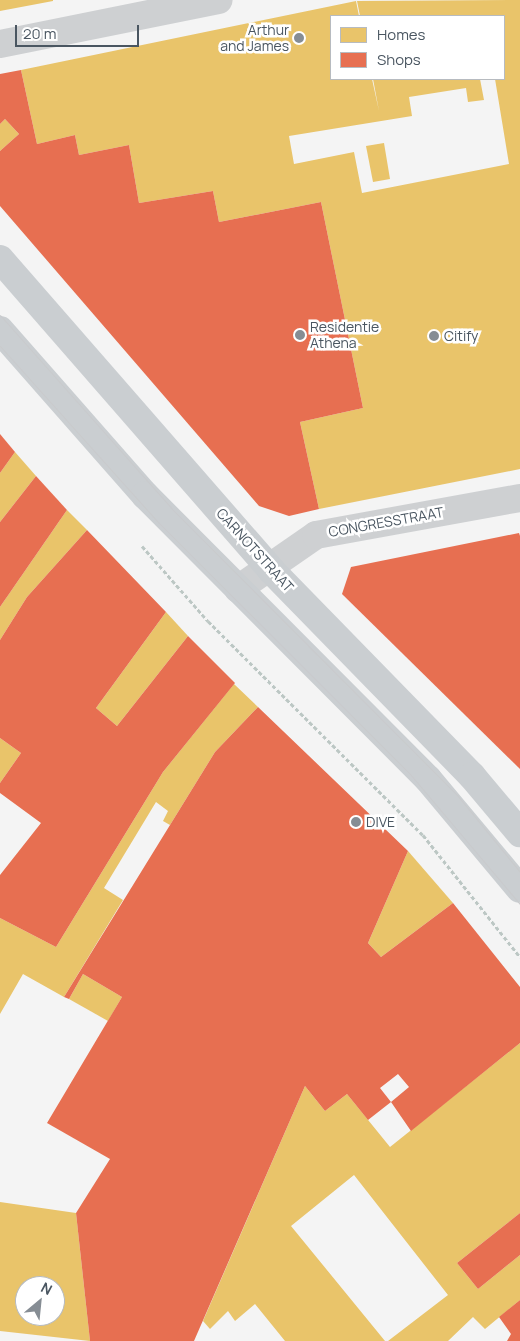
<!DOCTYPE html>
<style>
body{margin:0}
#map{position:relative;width:520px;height:1341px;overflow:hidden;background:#f4f4f4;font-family:Manrope,sans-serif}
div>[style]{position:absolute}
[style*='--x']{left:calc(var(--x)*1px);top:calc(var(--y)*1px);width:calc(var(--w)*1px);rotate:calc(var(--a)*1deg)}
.homes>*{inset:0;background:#e9c46a}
.shops>*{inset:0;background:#e76f51}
.path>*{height:3px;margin-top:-1.5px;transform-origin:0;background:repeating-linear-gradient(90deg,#bcc7c4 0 4px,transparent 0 6.5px)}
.minor>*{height:28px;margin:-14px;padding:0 14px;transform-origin:14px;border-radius:14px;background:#ced0d2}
.major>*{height:28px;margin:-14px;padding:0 14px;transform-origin:14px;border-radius:14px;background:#caced1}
.tram>*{height:1px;margin:-0.5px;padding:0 0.5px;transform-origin:0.5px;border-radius:0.5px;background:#c9cacc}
.dots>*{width:14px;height:14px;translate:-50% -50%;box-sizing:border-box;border:2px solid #fff;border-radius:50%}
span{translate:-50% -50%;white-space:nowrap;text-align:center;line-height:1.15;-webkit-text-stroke:5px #fff;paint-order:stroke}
.poi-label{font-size:14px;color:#4a5661}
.right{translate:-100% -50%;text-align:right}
.left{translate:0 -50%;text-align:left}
.street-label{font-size:14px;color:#4a5661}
.legend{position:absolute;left:330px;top:15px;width:175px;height:65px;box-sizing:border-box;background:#fff;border:1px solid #b7bbc0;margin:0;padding:6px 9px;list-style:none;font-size:15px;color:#4a5661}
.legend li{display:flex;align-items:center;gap:10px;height:25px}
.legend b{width:25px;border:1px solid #b7bbc0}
.north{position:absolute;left:15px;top:1276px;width:50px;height:50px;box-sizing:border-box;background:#fff;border:1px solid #b7bbc0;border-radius:50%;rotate:28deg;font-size:14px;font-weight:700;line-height:20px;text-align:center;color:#4a5661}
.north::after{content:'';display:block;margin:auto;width:18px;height:22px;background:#868d94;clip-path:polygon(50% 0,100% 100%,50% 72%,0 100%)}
.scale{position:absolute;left:15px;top:25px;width:124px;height:22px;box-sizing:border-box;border:2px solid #4a5661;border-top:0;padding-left:6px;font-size:15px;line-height:18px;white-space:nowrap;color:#4a5661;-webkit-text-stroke:4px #fff;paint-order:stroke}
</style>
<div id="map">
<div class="homes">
<i style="clip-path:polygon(0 0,53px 0,53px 1px,0 11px)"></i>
<i style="clip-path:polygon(520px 0,520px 469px,319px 509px,300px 422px,363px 408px,321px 202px,219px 222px,213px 191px,139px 203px,129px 145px,79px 155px,75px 135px,37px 144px,21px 70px,356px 1px,359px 16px,331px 16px,331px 79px,372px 79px,379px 111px,373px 79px,480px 79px,484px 100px,468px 102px,466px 88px,409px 97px,412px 116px,289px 136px,294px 164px,354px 152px,362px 193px,509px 164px,495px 79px,504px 79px,504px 16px,360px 16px,357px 1px)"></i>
<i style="clip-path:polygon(5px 119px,19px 134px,0 151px,0 124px)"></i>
<i style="clip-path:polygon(384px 143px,390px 179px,373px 182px,366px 146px)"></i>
<i style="clip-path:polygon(15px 452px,36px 476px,0 522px,0 473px)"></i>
<i style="clip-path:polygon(67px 510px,87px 530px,27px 597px,0 640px,0 607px)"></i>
<i style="clip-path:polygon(166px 612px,188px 636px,117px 726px,96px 708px)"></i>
<i style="clip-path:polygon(234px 684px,258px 707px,215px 752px,170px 825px,163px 821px,168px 811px,156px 802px,104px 888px,123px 900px,64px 997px,23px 974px,0 1014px,0 918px,56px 947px,163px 772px)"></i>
<i style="clip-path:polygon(0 738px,21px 753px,0 783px)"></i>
<i style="clip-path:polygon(408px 851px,453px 903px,381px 957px,368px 943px)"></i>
<i style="clip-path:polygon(83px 974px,122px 997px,108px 1021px,69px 999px)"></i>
<i style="clip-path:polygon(520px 1043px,520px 1213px,457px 1263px,478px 1289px,520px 1255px,520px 1300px,485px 1329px,473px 1317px,448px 1341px,388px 1341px,448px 1295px,354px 1175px,291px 1226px,385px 1341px,285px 1341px,255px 1304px,235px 1321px,228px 1311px,210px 1329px,203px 1321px,305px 1086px,325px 1111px,347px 1094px,390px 1147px)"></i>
<i style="clip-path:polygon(evenodd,0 1202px,76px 1213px,90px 1341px,0 1331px,0 1202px,25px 1286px,55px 1286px,55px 1316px,25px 1316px,25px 1286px)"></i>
</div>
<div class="shops">
<i style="clip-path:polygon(21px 70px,37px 144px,75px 135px,79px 155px,129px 145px,139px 203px,213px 191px,219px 222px,321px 202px,363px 408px,300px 422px,319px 509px,289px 516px,259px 506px,0 206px,0 151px,19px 134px,5px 119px,0 124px,0 74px)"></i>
<i style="clip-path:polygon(0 434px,15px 452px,0 473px)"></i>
<i style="clip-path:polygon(36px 476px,67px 510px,0 607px,0 522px)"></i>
<i style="clip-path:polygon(87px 530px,166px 612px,96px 708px,117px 726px,188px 636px,235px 683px,163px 772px,56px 947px,0 918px,0 875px,41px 823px,0 793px,0 783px,21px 753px,0 738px,0 640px,27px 597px)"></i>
<i style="clip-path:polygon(519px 533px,520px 536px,520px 769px,342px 594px,351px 567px)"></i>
<i style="clip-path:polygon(258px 707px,408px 851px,368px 943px,381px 957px,453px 903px,520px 987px,520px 1043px,411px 1131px,391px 1102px,409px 1087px,398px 1074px,380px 1088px,391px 1102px,368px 1120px,347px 1094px,325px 1111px,305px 1086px,194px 1341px,90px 1341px,76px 1213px,110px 1159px,47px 1123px,122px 997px,83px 974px,69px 999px,64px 997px,215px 752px)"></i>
<i style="clip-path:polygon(520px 1213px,520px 1255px,478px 1289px,457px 1263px)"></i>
<i style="clip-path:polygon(520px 1300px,520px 1341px,507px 1341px,511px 1334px,499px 1317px)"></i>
</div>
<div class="path">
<i style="--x:142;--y:546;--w:100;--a:48.7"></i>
<i style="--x:208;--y:621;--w:303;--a:44.9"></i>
<i style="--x:423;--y:835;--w:156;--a:51.5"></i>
</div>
<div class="minor">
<i style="--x:0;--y:44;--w:223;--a:-11.4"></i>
<i style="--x:238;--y:589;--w:95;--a:-34.7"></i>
<i style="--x:316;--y:535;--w:207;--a:-10.3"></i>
</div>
<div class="major">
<i style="--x:0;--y:259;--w:413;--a:48.9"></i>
<i style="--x:271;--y:570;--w:288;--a:45.7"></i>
<i style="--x:472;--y:776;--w:75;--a:49.9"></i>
<i style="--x:0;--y:330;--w:220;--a:48.7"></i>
<i style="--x:145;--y:495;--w:401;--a:45.1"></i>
<i style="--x:428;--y:779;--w:143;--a:50.1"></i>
</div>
<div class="tram">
<i style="--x:0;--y:315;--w:259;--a:48.4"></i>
<i style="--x:172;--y:509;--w:404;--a:45.1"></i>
<i style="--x:457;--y:795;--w:99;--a:50.7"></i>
<i style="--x:0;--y:346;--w:237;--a:48.1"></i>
<i style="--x:158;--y:522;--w:356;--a:45"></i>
<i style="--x:410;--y:774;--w:170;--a:49.8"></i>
</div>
<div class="dots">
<i style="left:299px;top:38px;background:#868d94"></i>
<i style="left:300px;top:335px;background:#868d94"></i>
<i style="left:434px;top:336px;background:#868d94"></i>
<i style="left:356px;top:822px;background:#868d94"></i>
</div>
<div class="poi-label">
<span class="right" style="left:289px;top:38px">Arthur<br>and James</span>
<span class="left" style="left:310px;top:335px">Residentie<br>Athena</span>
<span class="left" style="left:444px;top:336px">Citify</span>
<span class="left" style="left:366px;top:822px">DIVE</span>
</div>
<div class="street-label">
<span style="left:386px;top:522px;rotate:-10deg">CONGRESSTRAAT</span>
<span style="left:255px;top:550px;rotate:48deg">CARNOTSTRAAT</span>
</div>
<ul class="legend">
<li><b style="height:14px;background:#e9c46a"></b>Homes</li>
<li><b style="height:14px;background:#e76f51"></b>Shops</li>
</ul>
<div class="north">N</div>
<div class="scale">20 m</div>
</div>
